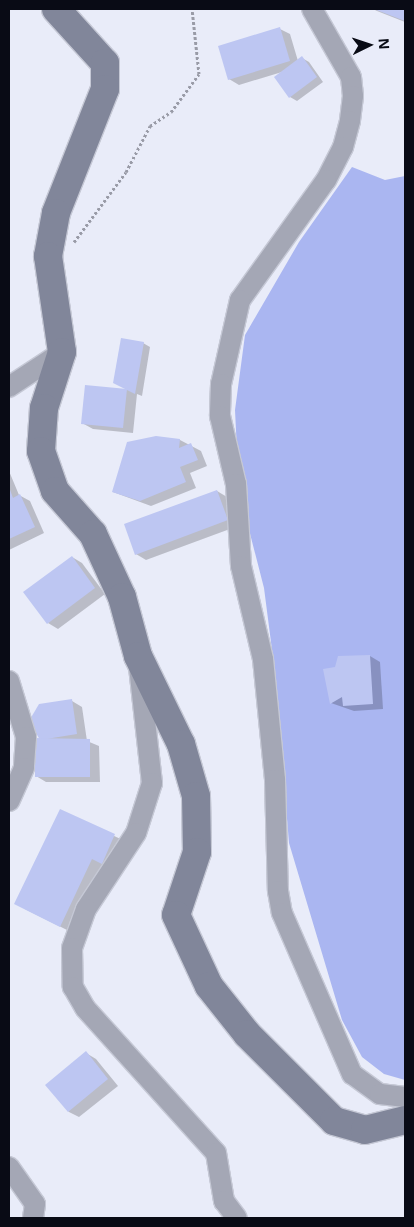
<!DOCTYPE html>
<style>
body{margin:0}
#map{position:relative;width:414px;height:1227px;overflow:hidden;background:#e9ecf9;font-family:"Open Sans",sans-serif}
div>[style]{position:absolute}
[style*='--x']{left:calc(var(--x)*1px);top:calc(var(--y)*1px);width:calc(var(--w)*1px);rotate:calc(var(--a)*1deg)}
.green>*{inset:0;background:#aab6f1}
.shadow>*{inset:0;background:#0003}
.building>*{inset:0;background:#bdc6f2}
.path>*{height:3px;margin-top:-1.5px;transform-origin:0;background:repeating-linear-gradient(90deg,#999ba7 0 2.5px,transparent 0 5px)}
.roads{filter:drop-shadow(1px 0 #c5c8d5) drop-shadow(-1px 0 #c5c8d5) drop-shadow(0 1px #c5c8d5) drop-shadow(0 -1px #c5c8d5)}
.street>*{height:20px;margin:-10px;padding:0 10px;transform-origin:10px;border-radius:10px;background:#a4a7b5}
.secondary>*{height:28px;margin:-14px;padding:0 14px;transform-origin:14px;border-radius:14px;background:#81869a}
span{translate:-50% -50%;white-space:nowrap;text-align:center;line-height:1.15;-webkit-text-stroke:4.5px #e9ecf9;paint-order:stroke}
.frame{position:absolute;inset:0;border:10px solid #090b15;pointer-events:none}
.north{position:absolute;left:344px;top:20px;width:50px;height:50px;-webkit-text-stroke:4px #e9ecf9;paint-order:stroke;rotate:86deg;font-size:14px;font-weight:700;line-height:20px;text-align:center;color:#090b15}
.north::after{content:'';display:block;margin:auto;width:18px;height:22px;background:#090b15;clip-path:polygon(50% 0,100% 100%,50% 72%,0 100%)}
</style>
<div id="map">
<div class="green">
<i style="clip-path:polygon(352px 167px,385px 180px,405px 176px,405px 1080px,384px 1074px,362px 1057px,342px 1020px,289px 843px,275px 673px,264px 588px,246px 518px,237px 451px,235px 410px,245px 335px,299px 242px)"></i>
</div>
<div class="shadow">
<i style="clip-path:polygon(373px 9px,405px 9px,405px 22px,377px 11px)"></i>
<i style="clip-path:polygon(280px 29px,290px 34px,298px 61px,302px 58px,309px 62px,323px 82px,297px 101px,290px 97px,282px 72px,239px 85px,229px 79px)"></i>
<i style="clip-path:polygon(143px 343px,150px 347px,142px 396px,137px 394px,133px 433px,93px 429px,82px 423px,86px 386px,129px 390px)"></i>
<i style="clip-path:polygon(156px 437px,180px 440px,201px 451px,207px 466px,190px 473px,196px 488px,151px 506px,113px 492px)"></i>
<i style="clip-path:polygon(9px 471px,19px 495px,30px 501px,44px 533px,9px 550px)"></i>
<i style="clip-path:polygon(217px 491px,227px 497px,238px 526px,146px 560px,136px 554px)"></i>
<i style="clip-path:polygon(72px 557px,82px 563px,105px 594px,58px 629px,48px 623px)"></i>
<i style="clip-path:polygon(370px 656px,380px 662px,383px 709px,354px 711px,331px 703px)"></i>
<i style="clip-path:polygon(72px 701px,82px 707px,87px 741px,99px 746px,100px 782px,46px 782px,36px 776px,43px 742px)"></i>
<i style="clip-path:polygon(60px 811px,125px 841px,112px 869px,103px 864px,71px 932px,25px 909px)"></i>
<i style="clip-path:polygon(86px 1053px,96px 1059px,118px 1086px,79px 1117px,69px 1112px,47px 1085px)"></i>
</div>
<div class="building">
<i style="clip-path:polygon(374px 9px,405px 9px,405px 21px)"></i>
<i style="clip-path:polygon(280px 27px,290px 61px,228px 80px,218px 46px)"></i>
<i style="clip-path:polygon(302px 56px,317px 77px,289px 98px,274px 77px)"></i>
<i style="clip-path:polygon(121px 338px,144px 342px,135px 394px,113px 383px)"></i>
<i style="clip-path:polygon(85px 385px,127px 389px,123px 428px,81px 424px)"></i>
<i style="clip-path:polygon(156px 436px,180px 439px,179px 448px,191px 443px,198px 460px,180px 467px,186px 482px,140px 501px,112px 492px,127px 442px)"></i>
<i style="clip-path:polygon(9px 487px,13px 498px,20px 494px,35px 527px,9px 539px)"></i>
<i style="clip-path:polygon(217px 490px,228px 520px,135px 555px,124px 524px)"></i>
<i style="clip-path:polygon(72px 556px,95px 588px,47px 624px,23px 592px)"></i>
<i style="clip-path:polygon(370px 655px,373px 704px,343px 706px,342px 697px,330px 704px,323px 669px,335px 667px,338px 656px)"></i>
<i style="clip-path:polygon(72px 699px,77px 734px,40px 740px,29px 721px,39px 704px)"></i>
<i style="clip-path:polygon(35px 738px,90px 739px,90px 777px,35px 777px)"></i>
<i style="clip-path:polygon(60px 809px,115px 834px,102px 864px,92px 859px,60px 927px,14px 904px)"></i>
<i style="clip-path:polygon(86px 1051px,108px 1079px,68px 1112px,45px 1085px)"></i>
</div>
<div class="path">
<i style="--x:74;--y:242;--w:87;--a:-53.4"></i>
<i style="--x:126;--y:172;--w:52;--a:-62.4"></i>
<i style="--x:150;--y:126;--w:25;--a:-34"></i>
<i style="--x:171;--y:112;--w:47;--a:-53.6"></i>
<i style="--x:199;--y:74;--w:65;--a:-96.1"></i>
</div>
<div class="roads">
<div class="street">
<i style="--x:312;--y:9;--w:78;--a:60.2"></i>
<i style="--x:351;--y:77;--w:19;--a:84"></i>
<i style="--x:353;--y:96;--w:25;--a:97"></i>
<i style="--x:350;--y:121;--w:27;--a:105"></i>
<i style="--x:343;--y:147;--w:37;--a:117"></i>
<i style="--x:326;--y:180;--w:148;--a:125.6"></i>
<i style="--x:240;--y:300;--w:86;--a:102.7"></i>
<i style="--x:221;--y:384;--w:32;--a:92"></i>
<i style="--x:220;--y:416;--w:70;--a:76.8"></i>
<i style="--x:236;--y:484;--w:82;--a:86.5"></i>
<i style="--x:241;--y:566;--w:96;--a:76.7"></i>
<i style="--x:263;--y:659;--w:122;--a:84.3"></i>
<i style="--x:275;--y:780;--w:111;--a:88.5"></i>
<i style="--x:278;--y:891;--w:22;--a:80"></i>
<i style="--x:282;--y:913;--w:176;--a:66.5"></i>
<i style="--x:352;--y:1074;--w:34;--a:36"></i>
<i style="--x:380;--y:1094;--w:25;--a:7"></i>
<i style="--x:9;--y:387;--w:64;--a:-33.4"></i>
<i style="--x:139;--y:667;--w:117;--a:83.6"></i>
<i style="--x:152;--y:783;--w:52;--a:107.7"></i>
<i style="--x:136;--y:833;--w:91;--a:123.3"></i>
<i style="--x:86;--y:909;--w:41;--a:109.7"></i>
<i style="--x:72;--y:948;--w:39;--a:89"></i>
<i style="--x:73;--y:987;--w:24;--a:60"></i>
<i style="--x:85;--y:1008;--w:195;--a:47.9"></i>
<i style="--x:216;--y:1153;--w:49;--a:80.5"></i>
<i style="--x:224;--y:1201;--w:21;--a:53"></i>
<i style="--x:9;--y:681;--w:59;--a:73.1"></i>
<i style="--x:26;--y:737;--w:31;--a:94"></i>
<i style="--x:24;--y:768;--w:36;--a:114"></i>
<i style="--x:9;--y:1167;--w:45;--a:54.9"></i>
<i style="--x:35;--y:1204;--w:14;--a:98"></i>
</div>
<div class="secondary">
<i style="--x:56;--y:9;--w:73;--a:47.8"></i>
<i style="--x:105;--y:63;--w:26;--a:90"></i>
<i style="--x:105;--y:89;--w:133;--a:111.6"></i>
<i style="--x:56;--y:213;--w:44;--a:100.5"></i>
<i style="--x:48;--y:256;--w:97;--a:81.7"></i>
<i style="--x:62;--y:352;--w:59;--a:107.8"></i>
<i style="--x:44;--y:408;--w:43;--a:94"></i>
<i style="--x:41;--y:451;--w:42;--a:70.7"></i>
<i style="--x:55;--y:491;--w:57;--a:48.5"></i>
<i style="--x:93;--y:534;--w:69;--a:65.3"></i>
<i style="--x:122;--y:597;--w:61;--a:74.8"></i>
<i style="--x:138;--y:656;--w:98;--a:64"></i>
<i style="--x:181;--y:744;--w:54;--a:73.9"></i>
<i style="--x:196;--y:796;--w:56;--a:89"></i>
<i style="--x:197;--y:852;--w:66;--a:108.4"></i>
<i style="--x:176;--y:915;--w:78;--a:65.1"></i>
<i style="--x:209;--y:986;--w:61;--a:51.6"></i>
<i style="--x:247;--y:1034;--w:123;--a:45"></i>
<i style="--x:334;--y:1121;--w:32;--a:16"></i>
<i style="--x:365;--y:1130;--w:41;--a:-14"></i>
</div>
</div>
<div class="frame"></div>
<div class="north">N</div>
</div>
